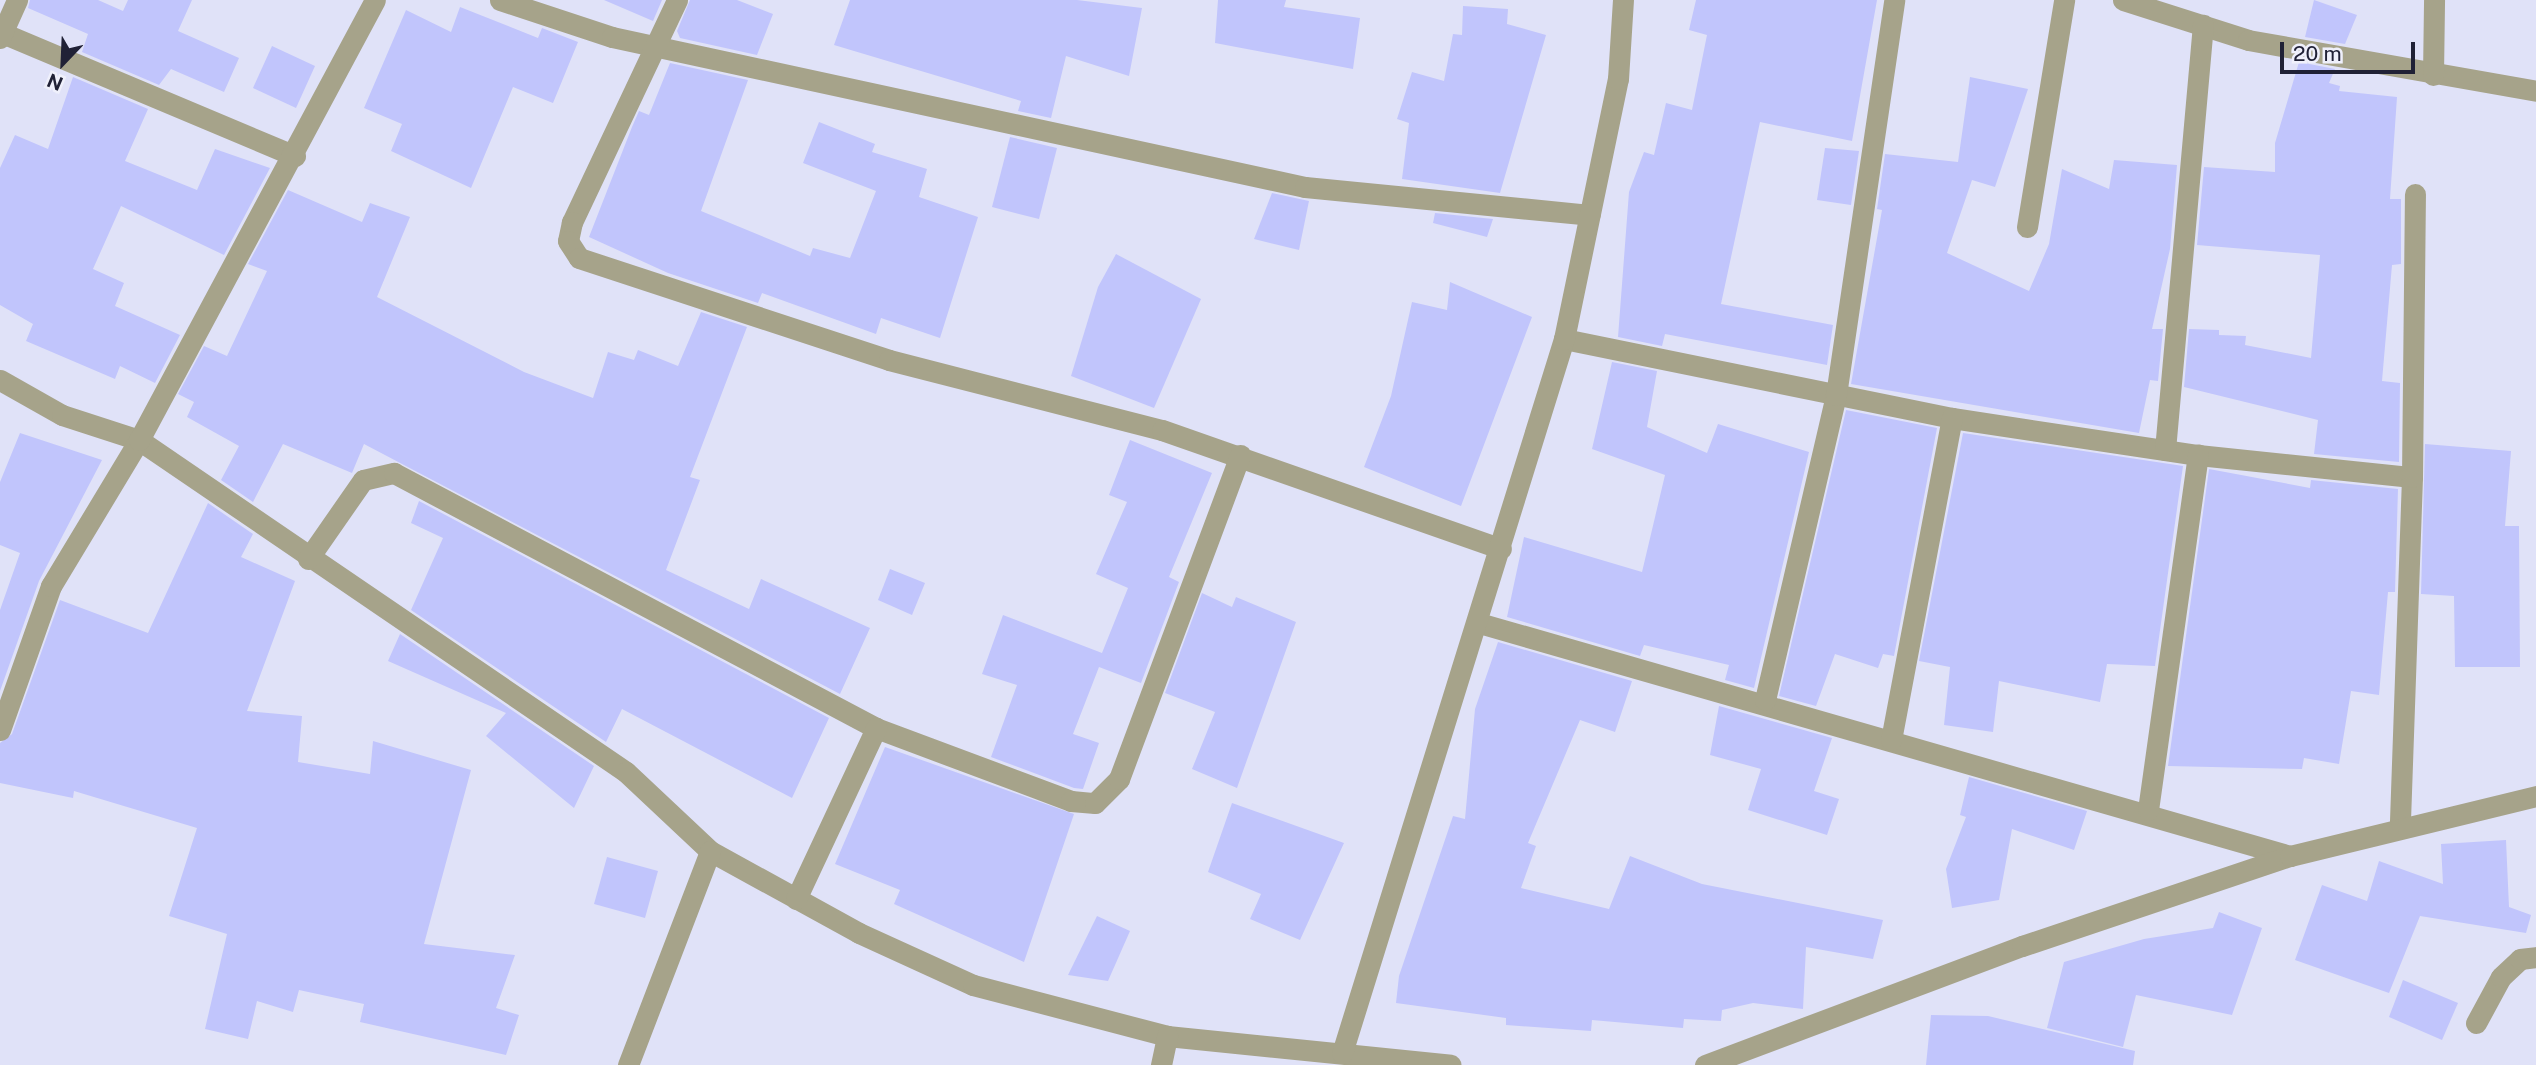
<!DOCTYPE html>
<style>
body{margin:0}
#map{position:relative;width:2536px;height:1065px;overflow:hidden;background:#e0e2f8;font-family:"Public Sans",sans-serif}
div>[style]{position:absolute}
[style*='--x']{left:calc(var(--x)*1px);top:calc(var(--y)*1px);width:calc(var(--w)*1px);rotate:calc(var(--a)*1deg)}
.building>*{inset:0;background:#c1c5fc}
.minor>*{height:21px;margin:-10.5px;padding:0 10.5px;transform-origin:10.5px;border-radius:10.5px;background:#a6a38a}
span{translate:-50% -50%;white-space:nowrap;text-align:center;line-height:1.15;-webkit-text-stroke:7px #eff0fb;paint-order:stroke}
.north{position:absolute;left:28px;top:28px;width:70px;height:70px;-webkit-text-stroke:5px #eff0fb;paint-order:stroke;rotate:203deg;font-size:19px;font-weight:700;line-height:28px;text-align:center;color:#202136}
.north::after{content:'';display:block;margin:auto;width:24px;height:32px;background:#202136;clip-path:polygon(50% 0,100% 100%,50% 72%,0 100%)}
.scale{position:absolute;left:2280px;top:42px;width:135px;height:32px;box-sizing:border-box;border:4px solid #202136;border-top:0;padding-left:9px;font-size:21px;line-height:24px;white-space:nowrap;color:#202136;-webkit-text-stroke:5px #eff0fb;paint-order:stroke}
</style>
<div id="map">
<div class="building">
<i style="clip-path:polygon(30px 0,98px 0,123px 11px,128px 0,192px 0,178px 31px,239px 58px,224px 92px,171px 69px,159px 85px,82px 52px,88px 34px,28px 8px)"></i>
<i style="clip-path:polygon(604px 0,662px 0,653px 21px)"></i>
<i style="clip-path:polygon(690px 0,737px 0,773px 14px,757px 55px,680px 38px,677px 31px)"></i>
<i style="clip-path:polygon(850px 0,1077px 0,1142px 8px,1129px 76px,1066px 56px,1051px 118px,1018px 111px,1021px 101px,834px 45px)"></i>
<i style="clip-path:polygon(1218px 0,1286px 0,1284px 7px,1360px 18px,1353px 69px,1215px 43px)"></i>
<i style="clip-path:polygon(1696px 0,1877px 0,1852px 141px,1760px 122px,1721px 304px,1833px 325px,1827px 365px,1665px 334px,1662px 346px,1618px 337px,1629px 192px,1644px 152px,1654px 155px,1666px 103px,1692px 110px,1707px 35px,1689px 30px)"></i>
<i style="clip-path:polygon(2314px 0,2357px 15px,2345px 44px,2305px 37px)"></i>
<i style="clip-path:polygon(1463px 6px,1508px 9px,1507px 24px,1546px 35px,1500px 193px,1402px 179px,1409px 123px,1397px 119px,1412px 72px,1444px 81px,1453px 34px,1462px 35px)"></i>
<i style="clip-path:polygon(460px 7px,538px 38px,542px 28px,578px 42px,553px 103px,513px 87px,471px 188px,391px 151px,402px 124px,364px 108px,406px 10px,451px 32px)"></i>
<i style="clip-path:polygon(272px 46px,315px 66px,296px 108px,253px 88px)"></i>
<i style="clip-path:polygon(2299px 62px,2335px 69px,2329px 83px,2340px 86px,2339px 91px,2397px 97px,2390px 199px,2401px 199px,2401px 264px,2392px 265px,2382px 381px,2400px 383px,2399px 462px,2314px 454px,2318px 420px,2184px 387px,2189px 329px,2219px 330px,2219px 335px,2246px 336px,2245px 345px,2311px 358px,2320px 255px,2197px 245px,2204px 167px,2275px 172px,2275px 143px)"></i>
<i style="clip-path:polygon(670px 63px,748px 80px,701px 211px,810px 256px,813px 248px,850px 258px,876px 191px,803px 163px,819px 122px,875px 144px,872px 152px,927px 169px,919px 197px,978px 217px,940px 338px,881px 318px,876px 334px,762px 293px,758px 303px,668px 273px,589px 237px,632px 127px,639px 111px,649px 115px)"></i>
<i style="clip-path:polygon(73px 77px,148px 109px,125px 161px,197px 190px,215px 149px,270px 168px,224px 255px,121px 206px,93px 269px,124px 283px,115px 306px,180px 335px,155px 383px,120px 366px,115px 379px,26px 341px,33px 324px,0 305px,0 168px,15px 135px,48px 149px)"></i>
<i style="clip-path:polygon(1970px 77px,2028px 89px,1995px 187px,1972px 180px,1947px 253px,2029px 291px,2049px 244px,2062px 169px,2109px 189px,2114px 160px,2177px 165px,2170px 249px,2152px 329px,2163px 329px,2158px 381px,2150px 380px,2139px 433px,1851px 384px,1882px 210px,1877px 209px,1885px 154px,1958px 162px)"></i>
<i style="clip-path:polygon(1010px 137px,1057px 148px,1039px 219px,992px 207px)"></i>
<i style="clip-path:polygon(1825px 148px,1859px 151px,1851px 205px,1817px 200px)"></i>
<i style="clip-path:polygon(288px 190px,362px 222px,370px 203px,410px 217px,377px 297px,524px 372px,593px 398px,608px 352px,634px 360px,638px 350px,678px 366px,701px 312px,747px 327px,690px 477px,700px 480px,666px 570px,749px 609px,761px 579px,870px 628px,840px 694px,364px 444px,352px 473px,283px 444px,253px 502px,221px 480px,239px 446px,187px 417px,194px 402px,178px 394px,204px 346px,227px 356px,267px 271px,248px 264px)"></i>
<i style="clip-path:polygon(1272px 193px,1309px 201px,1299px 250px,1254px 239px)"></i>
<i style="clip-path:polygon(1435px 213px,1493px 219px,1487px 237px,1433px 223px)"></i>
<i style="clip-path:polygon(1116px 254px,1201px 299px,1154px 408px,1071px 376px,1098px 287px)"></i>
<i style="clip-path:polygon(1450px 282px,1532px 317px,1461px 506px,1364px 467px,1391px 396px,1412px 302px,1447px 310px)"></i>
<i style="clip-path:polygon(1612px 362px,1657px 371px,1647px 427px,1707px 453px,1718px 424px,1809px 452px,1754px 688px,1725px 680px,1729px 665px,1644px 645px,1640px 656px,1507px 617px,1524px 537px,1642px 572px,1665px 475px,1592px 449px)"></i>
<i style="clip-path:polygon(1846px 410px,1937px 428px,1894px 656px,1883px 654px,1878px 668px,1835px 654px,1816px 706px,1779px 696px)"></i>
<i style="clip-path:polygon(20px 433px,102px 460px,39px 581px,0 691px,0 610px,20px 553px,0 545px,0 482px)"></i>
<i style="clip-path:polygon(1963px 433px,2183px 466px,2155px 666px,2107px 664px,2100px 702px,1999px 681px,1993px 732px,1944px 725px,1950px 667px,1919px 661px)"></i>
<i style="clip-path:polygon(1130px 440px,1212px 473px,1169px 577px,1179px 582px,1141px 683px,1099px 667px,1073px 734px,1099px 743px,1083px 789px,1074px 788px,991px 757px,1017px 685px,982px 674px,1003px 615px,1102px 653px,1128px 588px,1096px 574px,1127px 502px,1109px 495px)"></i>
<i style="clip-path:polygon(2425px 444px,2511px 451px,2505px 526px,2519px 526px,2520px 667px,2455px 667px,2454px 596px,2421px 594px)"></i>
<i style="clip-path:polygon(2209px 469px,2310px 488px,2311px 480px,2398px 489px,2395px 592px,2388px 592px,2379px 695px,2351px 691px,2339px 764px,2304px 758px,2302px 769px,2168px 766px)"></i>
<i style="clip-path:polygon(419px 501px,829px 718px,792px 798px,622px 709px,606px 742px,411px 610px,443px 538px,411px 523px)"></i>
<i style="clip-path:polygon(208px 503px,253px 534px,241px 557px,295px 581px,247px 711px,302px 716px,298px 762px,370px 774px,373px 741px,471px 770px,424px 944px,515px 955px,496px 1008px,519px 1015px,506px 1055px,360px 1022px,364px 1004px,299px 990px,293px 1012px,257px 1001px,248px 1039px,205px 1029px,227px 934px,169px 916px,197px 828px,74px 791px,73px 798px,0 783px,0 743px,12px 734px,60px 600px,148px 633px)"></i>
<i style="clip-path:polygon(890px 569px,925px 583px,912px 615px,878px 600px)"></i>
<i style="clip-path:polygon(1202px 593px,1232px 607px,1236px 597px,1296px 622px,1237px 788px,1192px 769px,1215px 712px,1165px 693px)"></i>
<i style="clip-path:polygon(400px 634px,594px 766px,574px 808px,486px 736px,506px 713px,388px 661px)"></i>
<i style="clip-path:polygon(1498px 642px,1632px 681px,1615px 732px,1580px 720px,1528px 843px,1536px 846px,1521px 888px,1609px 909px,1630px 856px,1702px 884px,1883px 920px,1873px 959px,1806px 947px,1803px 1009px,1753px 1003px,1722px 1010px,1721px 1021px,1684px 1019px,1683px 1028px,1592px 1020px,1591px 1031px,1506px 1025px,1506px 1018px,1396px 1003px,1399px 976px,1453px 816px,1465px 819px,1475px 709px)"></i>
<i style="clip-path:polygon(1719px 706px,1832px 738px,1814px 791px,1839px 799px,1827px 835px,1748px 810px,1761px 769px,1710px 755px)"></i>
<i style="clip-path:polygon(885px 747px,1074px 814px,1024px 962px,894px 904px,900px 890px,835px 864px)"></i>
<i style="clip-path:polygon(1969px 777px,2087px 811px,2074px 850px,2012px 829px,1999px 900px,1952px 908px,1946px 869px,1966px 817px,1960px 815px)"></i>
<i style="clip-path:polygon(1232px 803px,1344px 843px,1300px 940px,1250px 919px,1261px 894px,1208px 872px)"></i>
<i style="clip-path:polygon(2506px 840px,2509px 907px,2531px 915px,2526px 933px,2420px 916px,2389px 993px,2295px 960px,2322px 885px,2367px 901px,2379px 861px,2443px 884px,2441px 844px)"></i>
<i style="clip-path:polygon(607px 857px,658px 871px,645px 918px,594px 904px)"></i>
<i style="clip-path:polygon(2219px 912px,2262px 928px,2232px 1015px,2136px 995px,2123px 1047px,2047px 1028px,2064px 962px,2144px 939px,2213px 928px)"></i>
<i style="clip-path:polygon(1097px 916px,1130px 931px,1108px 981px,1068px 975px)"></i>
<i style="clip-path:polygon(2403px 980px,2458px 1003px,2442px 1040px,2389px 1017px)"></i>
<i style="clip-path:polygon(1931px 1015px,1988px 1016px,2135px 1051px,2133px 1065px,1926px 1065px)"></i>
</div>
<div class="minor">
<i style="--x:500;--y:0;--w:118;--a:18.3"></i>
<i style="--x:612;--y:37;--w:709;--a:12.21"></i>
<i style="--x:1305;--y:187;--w:286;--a:5.6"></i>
<i style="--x:677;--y:0;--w:246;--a:115.3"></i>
<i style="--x:572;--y:222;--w:19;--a:102"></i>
<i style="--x:568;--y:241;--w:20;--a:57"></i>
<i style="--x:579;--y:258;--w:326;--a:18.2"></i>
<i style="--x:889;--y:360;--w:282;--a:14.4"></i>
<i style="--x:1162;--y:430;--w:359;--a:19.3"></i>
<i style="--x:2123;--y:0;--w:131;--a:17.7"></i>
<i style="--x:2248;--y:40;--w:292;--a:10"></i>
<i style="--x:0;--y:32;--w:320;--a:22.8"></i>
<i style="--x:0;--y:38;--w:42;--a:-65.9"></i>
<i style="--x:2433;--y:75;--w:75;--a:-89.2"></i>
<i style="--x:2027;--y:227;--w:230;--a:-80.7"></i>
<i style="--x:1564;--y:339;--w:396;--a:11.5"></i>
<i style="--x:1952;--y:418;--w:249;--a:8.6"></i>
<i style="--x:2198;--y:455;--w:215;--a:5.9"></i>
<i style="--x:2412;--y:477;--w:348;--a:92"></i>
<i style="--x:0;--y:380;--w:71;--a:29.4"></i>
<i style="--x:62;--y:415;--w:81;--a:18"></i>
<i style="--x:139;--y:440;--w:589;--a:34.28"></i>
<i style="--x:626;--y:772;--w:115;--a:43.2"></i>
<i style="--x:710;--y:851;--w:170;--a:28.8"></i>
<i style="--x:859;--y:933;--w:125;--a:24.5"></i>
<i style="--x:973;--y:985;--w:201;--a:14.7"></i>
<i style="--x:1167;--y:1036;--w:285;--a:5.8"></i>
<i style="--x:2165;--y:450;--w:427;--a:-84.9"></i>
<i style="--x:2412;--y:477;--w:283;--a:-89.4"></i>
<i style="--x:308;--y:559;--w:96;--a:-55.2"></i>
<i style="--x:363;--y:480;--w:32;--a:-13"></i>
<i style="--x:394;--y:473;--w:545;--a:27.88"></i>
<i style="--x:876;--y:728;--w:208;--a:20.5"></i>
<i style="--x:1071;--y:801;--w:24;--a:5"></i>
<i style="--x:1095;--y:803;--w:34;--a:-45"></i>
<i style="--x:1119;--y:779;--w:346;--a:-69.5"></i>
<i style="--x:1479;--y:623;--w:844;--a:16.03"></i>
<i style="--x:1765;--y:700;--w:313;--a:-76.9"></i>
<i style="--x:1836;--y:395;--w:399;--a:-81.6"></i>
<i style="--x:0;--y:730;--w:153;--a:-70.5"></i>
<i style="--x:51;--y:586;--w:170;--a:-58.9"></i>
<i style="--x:139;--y:440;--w:499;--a:-61.8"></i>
<i style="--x:1891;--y:740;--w:328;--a:-79.3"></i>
<i style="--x:2148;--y:810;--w:359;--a:-82"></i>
<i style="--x:796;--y:899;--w:189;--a:-64.9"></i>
<i style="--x:2476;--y:1023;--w:52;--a:-61.5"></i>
<i style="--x:2501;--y:977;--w:26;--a:-43"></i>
<i style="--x:2520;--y:959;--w:16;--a:-7"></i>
<i style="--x:1342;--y:1053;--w:748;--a:-72.73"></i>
<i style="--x:1564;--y:339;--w:266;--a:-78.3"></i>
<i style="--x:1618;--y:79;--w:79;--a:-86.4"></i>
<i style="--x:628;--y:1065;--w:229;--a:-69"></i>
<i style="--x:1161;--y:1065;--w:30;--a:-78"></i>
<i style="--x:1705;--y:1065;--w:339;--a:-20.6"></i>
<i style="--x:2022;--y:946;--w:283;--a:-18.6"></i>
<i style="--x:2290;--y:856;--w:253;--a:-13.7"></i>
</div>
<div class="north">N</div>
<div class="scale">20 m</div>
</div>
